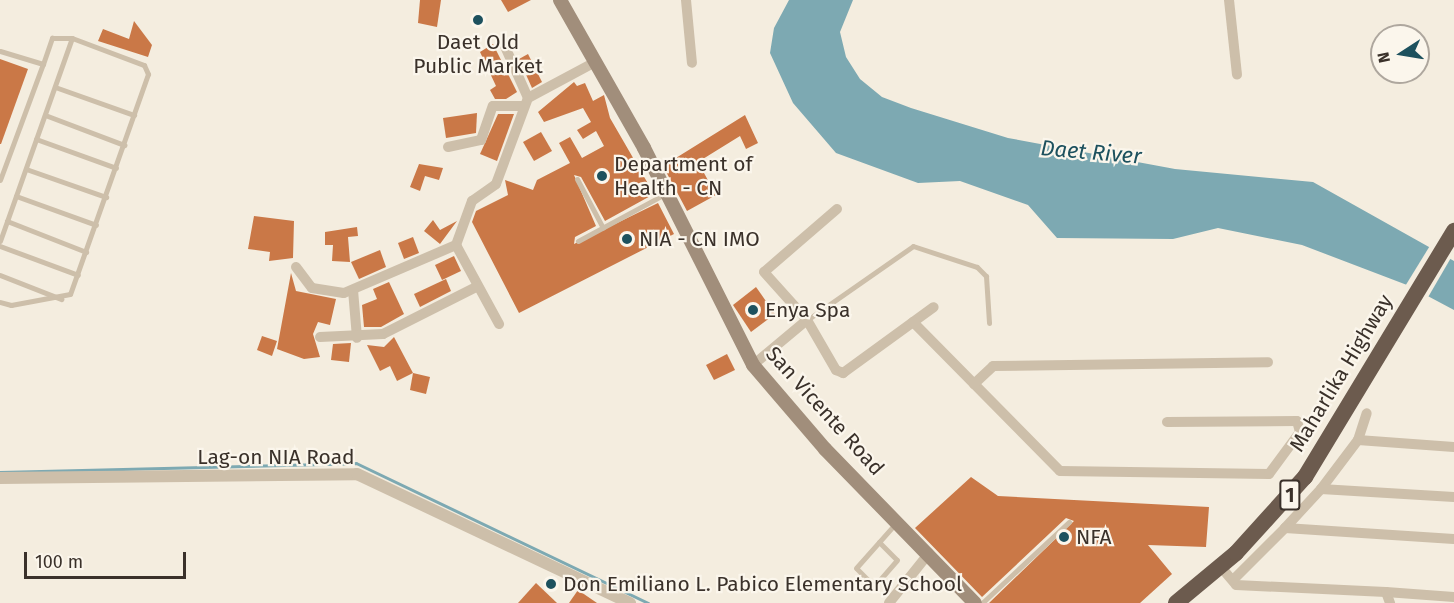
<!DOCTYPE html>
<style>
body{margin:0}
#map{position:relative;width:1454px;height:603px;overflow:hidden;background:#f4eddf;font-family:"Fira Sans",sans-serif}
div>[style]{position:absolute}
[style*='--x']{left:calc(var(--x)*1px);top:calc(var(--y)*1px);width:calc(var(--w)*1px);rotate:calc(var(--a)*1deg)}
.water>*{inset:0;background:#7da9b2}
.pier>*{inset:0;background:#f4eddf}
.stream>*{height:3px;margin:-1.5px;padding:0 1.5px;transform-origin:1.5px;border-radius:1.5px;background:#7da9b2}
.building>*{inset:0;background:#ca7847}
.service>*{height:5px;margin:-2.5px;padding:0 2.5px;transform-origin:2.5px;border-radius:2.5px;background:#cdbfaa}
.minor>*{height:10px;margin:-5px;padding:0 5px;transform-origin:5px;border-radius:5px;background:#cdbfaa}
.tertiary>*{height:12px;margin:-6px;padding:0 6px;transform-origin:6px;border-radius:6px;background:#cdbfaa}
.secondary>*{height:14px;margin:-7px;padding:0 7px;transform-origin:7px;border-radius:7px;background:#a18e7b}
.trunk>*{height:16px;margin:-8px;padding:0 8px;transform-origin:8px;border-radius:8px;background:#6c5b4e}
.dots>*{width:16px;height:16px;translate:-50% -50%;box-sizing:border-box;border:3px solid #fbf6ec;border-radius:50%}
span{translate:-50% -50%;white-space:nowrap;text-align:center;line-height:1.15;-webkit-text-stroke:4.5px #fbf6ec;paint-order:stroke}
.shield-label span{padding:2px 4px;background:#fbf6ec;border:2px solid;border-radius:4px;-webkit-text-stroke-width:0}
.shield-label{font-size:20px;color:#3a312a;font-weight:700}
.poi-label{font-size:21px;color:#3a312a}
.left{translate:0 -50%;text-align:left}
.street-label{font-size:21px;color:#3a312a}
.water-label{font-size:22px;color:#1d515e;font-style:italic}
.north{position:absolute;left:1370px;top:24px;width:60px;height:60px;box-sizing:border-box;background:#fbf6ec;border:2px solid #aea79e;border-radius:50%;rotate:258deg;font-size:16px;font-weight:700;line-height:24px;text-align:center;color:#3a312a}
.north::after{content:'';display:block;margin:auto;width:21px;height:27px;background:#1d515e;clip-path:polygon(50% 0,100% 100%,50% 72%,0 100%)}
.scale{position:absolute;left:24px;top:552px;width:162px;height:27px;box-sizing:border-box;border:3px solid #3a312a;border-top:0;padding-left:8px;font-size:18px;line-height:21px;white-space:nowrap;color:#3a312a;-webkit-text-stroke:4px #fbf6ec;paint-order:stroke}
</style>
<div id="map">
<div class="water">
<i style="clip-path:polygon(789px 0,853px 0,840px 32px,846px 57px,860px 79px,882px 97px,911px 108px,1008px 138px,1175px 169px,1313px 182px,1454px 261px,1454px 310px,1407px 285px,1302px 245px,1218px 228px,1173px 239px,1057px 238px,1028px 205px,960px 181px,918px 183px,836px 153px,793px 103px,770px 53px,774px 28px)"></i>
</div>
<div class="pier">
<i style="clip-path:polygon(1431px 244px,1452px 256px,1427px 299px,1404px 288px)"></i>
</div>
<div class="stream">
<i style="--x:0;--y:472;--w:356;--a:-1.4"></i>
<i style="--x:356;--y:463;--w:324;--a:25.6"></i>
</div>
<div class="building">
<i style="clip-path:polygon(420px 0,441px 0,437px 27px,418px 23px)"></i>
<i style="clip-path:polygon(501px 0,531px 0,508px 12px)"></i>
<i style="clip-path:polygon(134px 21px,152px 45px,148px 57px,98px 41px,103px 29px,129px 39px)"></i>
<i style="clip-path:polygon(493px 44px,517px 92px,506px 99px,495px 99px,490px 90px,496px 86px,480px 52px)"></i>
<i style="clip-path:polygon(528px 54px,542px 82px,532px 88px,519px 59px)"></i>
<i style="clip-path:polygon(0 59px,28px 69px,1px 144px,0 144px)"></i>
<i style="clip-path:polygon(574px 82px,577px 86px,585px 83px,593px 101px,604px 95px,610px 118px,654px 194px,605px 221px,581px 177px,574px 175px,596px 226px,575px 237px,574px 244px,658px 203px,674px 234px,519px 313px,472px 222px,476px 211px,508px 195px,505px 180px,533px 190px,537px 180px,570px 163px,559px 143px,570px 137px,582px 158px,604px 146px,596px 131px,583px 139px,577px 130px,591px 122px,583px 108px,544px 122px,538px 112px)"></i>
<i style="clip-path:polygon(477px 113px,476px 133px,446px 138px,443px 118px)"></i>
<i style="clip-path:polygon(498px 114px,514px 114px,497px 161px,480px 154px)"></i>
<i style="clip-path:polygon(745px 115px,758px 143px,746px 149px,740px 136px,698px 162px,716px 195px,687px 211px,663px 166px)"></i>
<i style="clip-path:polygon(541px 132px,552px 151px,534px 161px,523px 142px)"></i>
<i style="clip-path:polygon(419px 164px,443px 168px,439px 180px,425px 176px,420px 191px,410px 187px)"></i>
<i style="clip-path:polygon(254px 216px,294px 221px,293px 258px,269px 261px,270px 252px,248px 249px)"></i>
<i style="clip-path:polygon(433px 220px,440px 230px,457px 221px,440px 244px,424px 231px)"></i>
<i style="clip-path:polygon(357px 227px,358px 236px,348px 237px,350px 262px,332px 261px,333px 245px,325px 245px,325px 232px)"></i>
<i style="clip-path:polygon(413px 237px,419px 253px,404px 259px,398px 243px)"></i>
<i style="clip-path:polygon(380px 250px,386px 267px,359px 279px,351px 262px)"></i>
<i style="clip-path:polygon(454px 256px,461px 271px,442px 280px,435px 265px)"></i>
<i style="clip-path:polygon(291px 273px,296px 291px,336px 299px,330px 325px,318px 322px,313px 334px,320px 357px,304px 359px,277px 349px)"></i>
<i style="clip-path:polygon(446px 279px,451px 291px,420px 307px,414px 294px)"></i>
<i style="clip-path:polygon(389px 282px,404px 314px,381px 327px,364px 327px,362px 305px,377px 299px,373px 289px)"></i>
<i style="clip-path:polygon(756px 287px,775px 314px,751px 332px,733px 305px)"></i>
<i style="clip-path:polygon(262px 336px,277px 341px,272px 356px,257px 350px)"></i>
<i style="clip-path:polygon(394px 337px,413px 373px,397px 381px,390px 366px,380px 371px,367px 345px,384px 347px)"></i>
<i style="clip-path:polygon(351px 343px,349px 362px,331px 360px,333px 344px)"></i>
<i style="clip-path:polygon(727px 354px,735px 370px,714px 380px,706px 365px)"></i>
<i style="clip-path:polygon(413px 373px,430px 377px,426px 394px,410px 390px)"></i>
<i style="clip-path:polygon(971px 477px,998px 496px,1209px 507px,1206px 547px,1148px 545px,1172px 574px,1140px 603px,989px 603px,1074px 521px,1066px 518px,982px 597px,915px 528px)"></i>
<i style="clip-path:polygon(536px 583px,557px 603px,518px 603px)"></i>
<i style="clip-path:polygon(578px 590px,597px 603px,569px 603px)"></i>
</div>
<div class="service">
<i style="--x:0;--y:51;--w:45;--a:16.8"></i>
<i style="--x:43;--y:64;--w:28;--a:-71"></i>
<i style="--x:52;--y:38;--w:20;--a:0"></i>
<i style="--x:72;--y:38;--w:77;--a:20.6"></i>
<i style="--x:144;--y:65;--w:10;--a:66"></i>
<i style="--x:148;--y:74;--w:233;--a:109.5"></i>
<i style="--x:70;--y:294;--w:60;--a:169.4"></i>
<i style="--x:11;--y:305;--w:11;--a:-165"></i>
<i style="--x:55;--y:87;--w:84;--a:19.5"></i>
<i style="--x:45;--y:115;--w:85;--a:20.8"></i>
<i style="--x:36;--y:139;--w:85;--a:19.9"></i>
<i style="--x:26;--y:169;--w:85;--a:19.3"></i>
<i style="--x:577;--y:179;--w:55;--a:62"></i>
<i style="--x:0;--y:180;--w:124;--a:-69.7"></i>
<i style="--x:16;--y:196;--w:85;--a:19.9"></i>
<i style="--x:7;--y:221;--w:85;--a:21.4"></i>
<i style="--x:0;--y:241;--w:215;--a:-70.5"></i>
<i style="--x:578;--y:241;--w:99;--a:-28.4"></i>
<i style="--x:0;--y:246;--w:83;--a:20.4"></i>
<i style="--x:0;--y:275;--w:66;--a:21.5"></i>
<i style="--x:807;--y:320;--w:129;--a:-34.9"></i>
<i style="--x:913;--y:246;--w:67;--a:18.2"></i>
<i style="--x:977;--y:267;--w:13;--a:45"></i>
<i style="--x:986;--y:276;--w:47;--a:86.3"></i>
<i style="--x:879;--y:542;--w:25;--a:45"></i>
<i style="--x:897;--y:560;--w:35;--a:131"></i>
<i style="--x:874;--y:586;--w:25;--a:-135"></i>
<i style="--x:856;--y:568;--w:60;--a:-48.4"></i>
<i style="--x:982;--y:603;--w:119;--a:-43"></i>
</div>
<div class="minor">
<i style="--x:686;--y:0;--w:63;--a:84.6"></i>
<i style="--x:1229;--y:0;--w:75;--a:83.9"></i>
<i style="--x:503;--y:42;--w:61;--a:65.9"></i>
<i style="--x:448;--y:147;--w:34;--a:-12"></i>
<i style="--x:481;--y:140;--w:36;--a:-71"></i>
<i style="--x:493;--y:106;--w:31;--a:0"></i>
<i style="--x:837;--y:209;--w:96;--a:139.2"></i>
<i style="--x:764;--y:272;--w:64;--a:48.1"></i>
<i style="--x:807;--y:320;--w:58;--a:59.9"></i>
<i style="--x:836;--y:370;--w:8;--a:23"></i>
<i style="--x:843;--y:373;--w:112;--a:-36"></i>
<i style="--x:456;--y:245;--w:90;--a:61.4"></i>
<i style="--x:296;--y:267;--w:26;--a:53"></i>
<i style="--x:312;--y:288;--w:32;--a:9"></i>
<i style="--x:344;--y:293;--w:122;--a:-23.2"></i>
<i style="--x:456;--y:245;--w:47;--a:-70"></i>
<i style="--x:472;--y:201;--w:29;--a:-35"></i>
<i style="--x:496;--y:184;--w:92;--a:-69.6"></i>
<i style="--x:528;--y:98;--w:76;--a:-28.2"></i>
<i style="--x:353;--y:290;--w:48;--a:85.2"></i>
<i style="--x:913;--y:322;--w:209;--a:45.4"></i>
<i style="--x:1060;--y:471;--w:209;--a:0.8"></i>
<i style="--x:1269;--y:474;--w:52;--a:-53.6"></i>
<i style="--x:1300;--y:432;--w:11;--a:-105"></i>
<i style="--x:1297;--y:421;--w:130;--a:179.6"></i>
<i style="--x:320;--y:337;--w:63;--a:-2.7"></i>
<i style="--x:383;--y:334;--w:106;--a:-26.8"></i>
<i style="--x:753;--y:365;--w:70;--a:-39.8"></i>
<i style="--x:974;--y:384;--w:26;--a:-43"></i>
<i style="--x:993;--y:366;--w:275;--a:-0.8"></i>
<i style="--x:1358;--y:440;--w:96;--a:4.2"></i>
<i style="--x:1321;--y:489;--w:61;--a:-52.9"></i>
<i style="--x:1358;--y:440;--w:28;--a:-72"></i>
<i style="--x:1285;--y:528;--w:53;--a:-47.3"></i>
<i style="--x:1321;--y:489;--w:133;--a:3.4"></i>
<i style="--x:1221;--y:567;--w:23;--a:50"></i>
<i style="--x:1236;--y:585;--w:150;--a:2.7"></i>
<i style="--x:1386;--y:592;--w:12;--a:70"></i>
<i style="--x:1233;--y:580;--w:74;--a:-45"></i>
<i style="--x:1285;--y:528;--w:169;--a:3.7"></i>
<i style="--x:1386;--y:592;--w:68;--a:4.2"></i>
<i style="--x:889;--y:603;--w:64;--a:-51.3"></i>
</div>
<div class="tertiary">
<i style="--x:0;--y:478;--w:357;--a:-0.6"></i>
<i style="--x:357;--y:474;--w:302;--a:25.3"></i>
</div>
<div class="secondary">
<i style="--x:560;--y:0;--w:170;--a:60.4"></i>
<i style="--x:644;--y:148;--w:243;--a:63.3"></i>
<i style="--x:753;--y:365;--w:111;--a:49.4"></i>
<i style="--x:825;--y:449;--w:215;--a:45.8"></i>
</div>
<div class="trunk">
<i style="--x:1176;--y:603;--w:78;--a:-39.8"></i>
<i style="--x:1236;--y:553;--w:103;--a:-47.8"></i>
<i style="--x:1305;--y:477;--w:288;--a:-58.8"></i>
</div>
<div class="dots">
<i style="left:478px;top:20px;background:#1d515e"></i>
<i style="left:602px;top:176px;background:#1d515e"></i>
<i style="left:627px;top:239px;background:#1d515e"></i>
<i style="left:753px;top:310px;background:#1d515e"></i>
<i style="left:1064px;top:537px;background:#1d515e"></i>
<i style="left:551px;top:584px;background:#1d515e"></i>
</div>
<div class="shield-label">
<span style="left:1290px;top:495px">1</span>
</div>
<div class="poi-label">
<span style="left:478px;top:54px">Daet Old<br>Public Market</span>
<span class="left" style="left:614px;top:176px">Department of<br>Health - CN</span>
<span class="left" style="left:639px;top:239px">NIA - CN IMO</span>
<span class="left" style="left:765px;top:310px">Enya Spa</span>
<span class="left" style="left:1076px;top:537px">NFA</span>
<span class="left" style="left:563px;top:584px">Don Emiliano L. Pabico Elementary School</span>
</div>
<div class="street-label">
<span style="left:1341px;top:373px;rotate:-59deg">Maharlika Highway</span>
<span style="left:825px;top:411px;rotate:48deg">San Vicente Road</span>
<span style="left:276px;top:457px">Lag-on NIA Road</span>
</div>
<div class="water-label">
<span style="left:1091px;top:152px;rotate:5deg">Daet River</span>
</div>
<div class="north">N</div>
<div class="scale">100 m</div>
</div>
